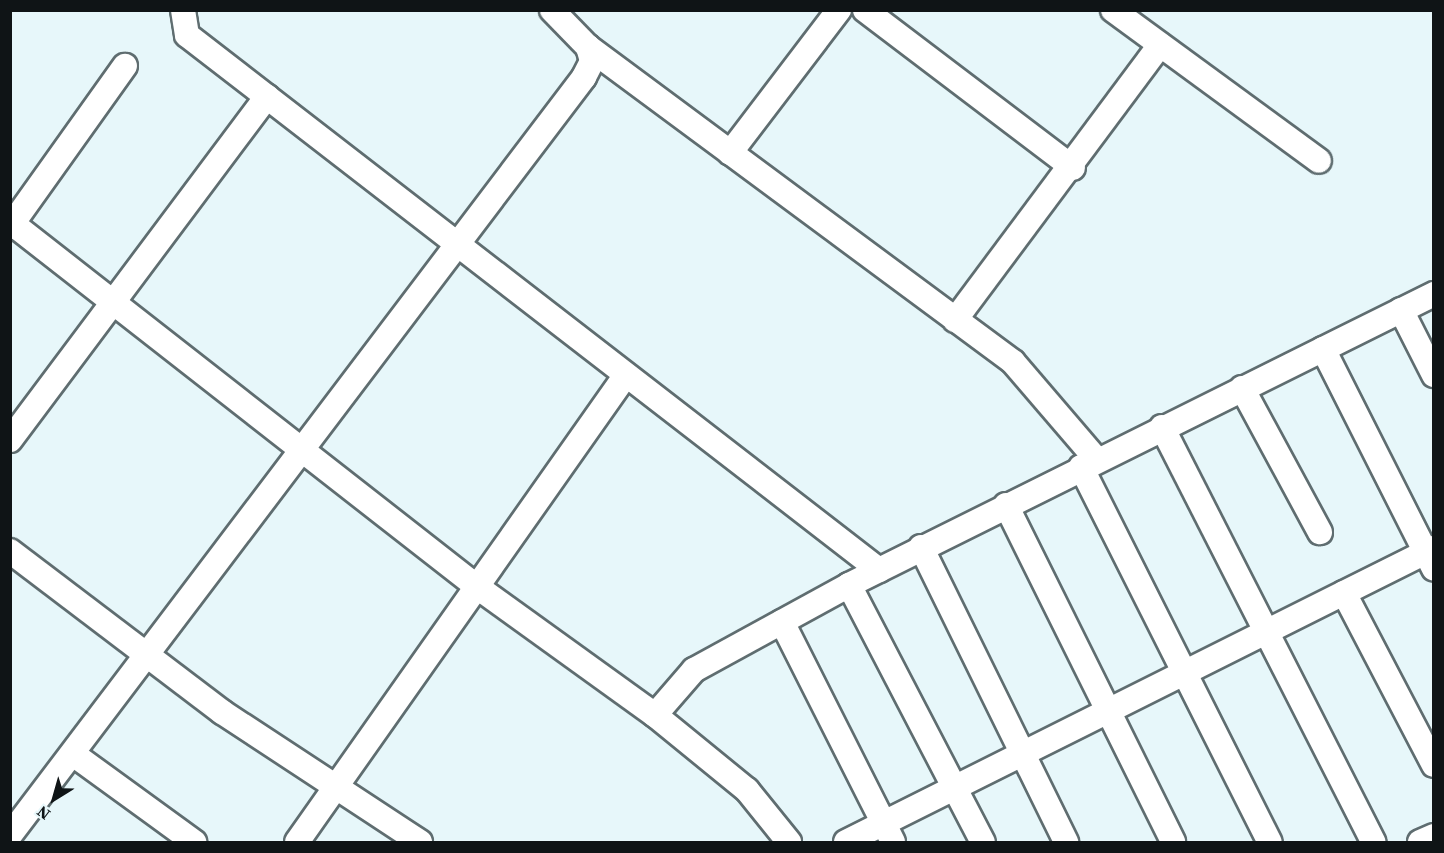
<!DOCTYPE html>
<style>
body{margin:0}
#map{position:relative;width:1444px;height:853px;overflow:hidden;background:#e7f7fa;font-family:"Source Serif 4",serif}
div>[style]{position:absolute}
[style*='--x']{left:calc(var(--x)*1px);top:calc(var(--y)*1px);width:calc(var(--w)*1px);rotate:calc(var(--a)*1deg)}
.roads{filter:drop-shadow(2px 0 #5f6d70) drop-shadow(-2px 0 #5f6d70) drop-shadow(0 2px #5f6d70) drop-shadow(0 -2px #5f6d70)}
.minor>*{height:24px;margin:-12px;padding:0 12px;transform-origin:12px;border-radius:12px;background:#fff}
span{translate:-50% -50%;white-space:nowrap;text-align:center;line-height:1.15;-webkit-text-stroke:6px #e7f7fa;paint-order:stroke}
.frame{position:absolute;inset:0;border:12px solid #0f1416;pointer-events:none}
.north{position:absolute;left:24px;top:769px;width:60px;height:60px;-webkit-text-stroke:4px #e7f7fa;paint-order:stroke;rotate:217deg;font-size:16px;font-weight:700;line-height:24px;text-align:center;color:#0f1416}
.north::after{content:'';display:block;margin:auto;width:21px;height:27px;background:#0f1416;clip-path:polygon(50% 0,100% 100%,50% 72%,0 100%)}
</style>
<div id="map">
<div class="roads">
<div class="minor">
<i style="--x:183;--y:10;--w:25;--a:81"></i>
<i style="--x:187;--y:35;--w:875;--a:37.71"></i>
<i style="--x:552;--y:10;--w:52;--a:45.8"></i>
<i style="--x:588;--y:47;--w:529;--a:36.54"></i>
<i style="--x:1013;--y:362;--w:128;--a:49.4"></i>
<i style="--x:865;--y:10;--w:261;--a:37.2"></i>
<i style="--x:1113;--y:10;--w:255;--a:36.2"></i>
<i style="--x:730;--y:153;--w:180;--a:-52.7"></i>
<i style="--x:13;--y:224;--w:588;--a:38.02"></i>
<i style="--x:476;--y:586;--w:221;--a:35.8"></i>
<i style="--x:655;--y:715;--w:119;--a:39.2"></i>
<i style="--x:747;--y:790;--w:67;--a:51.1"></i>
<i style="--x:10;--y:227;--w:198;--a:-54.5"></i>
<i style="--x:1401;--y:310;--w:73;--a:63.1"></i>
<i style="--x:955;--y:320;--w:343;--a:-53.3"></i>
<i style="--x:1323;--y:349;--w:246;--a:63.2"></i>
<i style="--x:1242;--y:388;--w:164;--a:61.6"></i>
<i style="--x:1162;--y:427;--w:466;--a:63"></i>
<i style="--x:10;--y:440;--w:429;--a:-53.2"></i>
<i style="--x:1081;--y:467;--w:420;--a:63.3"></i>
<i style="--x:1006;--y:505;--w:376;--a:63.6"></i>
<i style="--x:921;--y:547;--w:329;--a:63.8"></i>
<i style="--x:10;--y:551;--w:266;--a:37.2"></i>
<i style="--x:222;--y:712;--w:237;--a:33.3"></i>
<i style="--x:849;--y:585;--w:290;--a:62.5"></i>
<i style="--x:1344;--y:593;--w:194;--a:62.4"></i>
<i style="--x:782;--y:622;--w:246;--a:63.2"></i>
<i style="--x:655;--y:715;--w:60;--a:-49.1"></i>
<i style="--x:694;--y:670;--w:177;--a:-28.7"></i>
<i style="--x:849;--y:585;--w:653;--a:-26.45"></i>
<i style="--x:73;--y:754;--w:150;--a:36"></i>
<i style="--x:10;--y:835;--w:951;--a:-52.86"></i>
<i style="--x:584;--y:77;--w:18;--a:-63"></i>
<i style="--x:592;--y:61;--w:15;--a:-106"></i>
<i style="--x:297;--y:842;--w:571;--a:-54.84"></i>
<i style="--x:846;--y:842;--w:657;--a:-26.57"></i>
<i style="--x:1420;--y:842;--w:15;--a:-23"></i>
</div>
</div>
<div class="frame"></div>
<div class="north">N</div>
</div>
